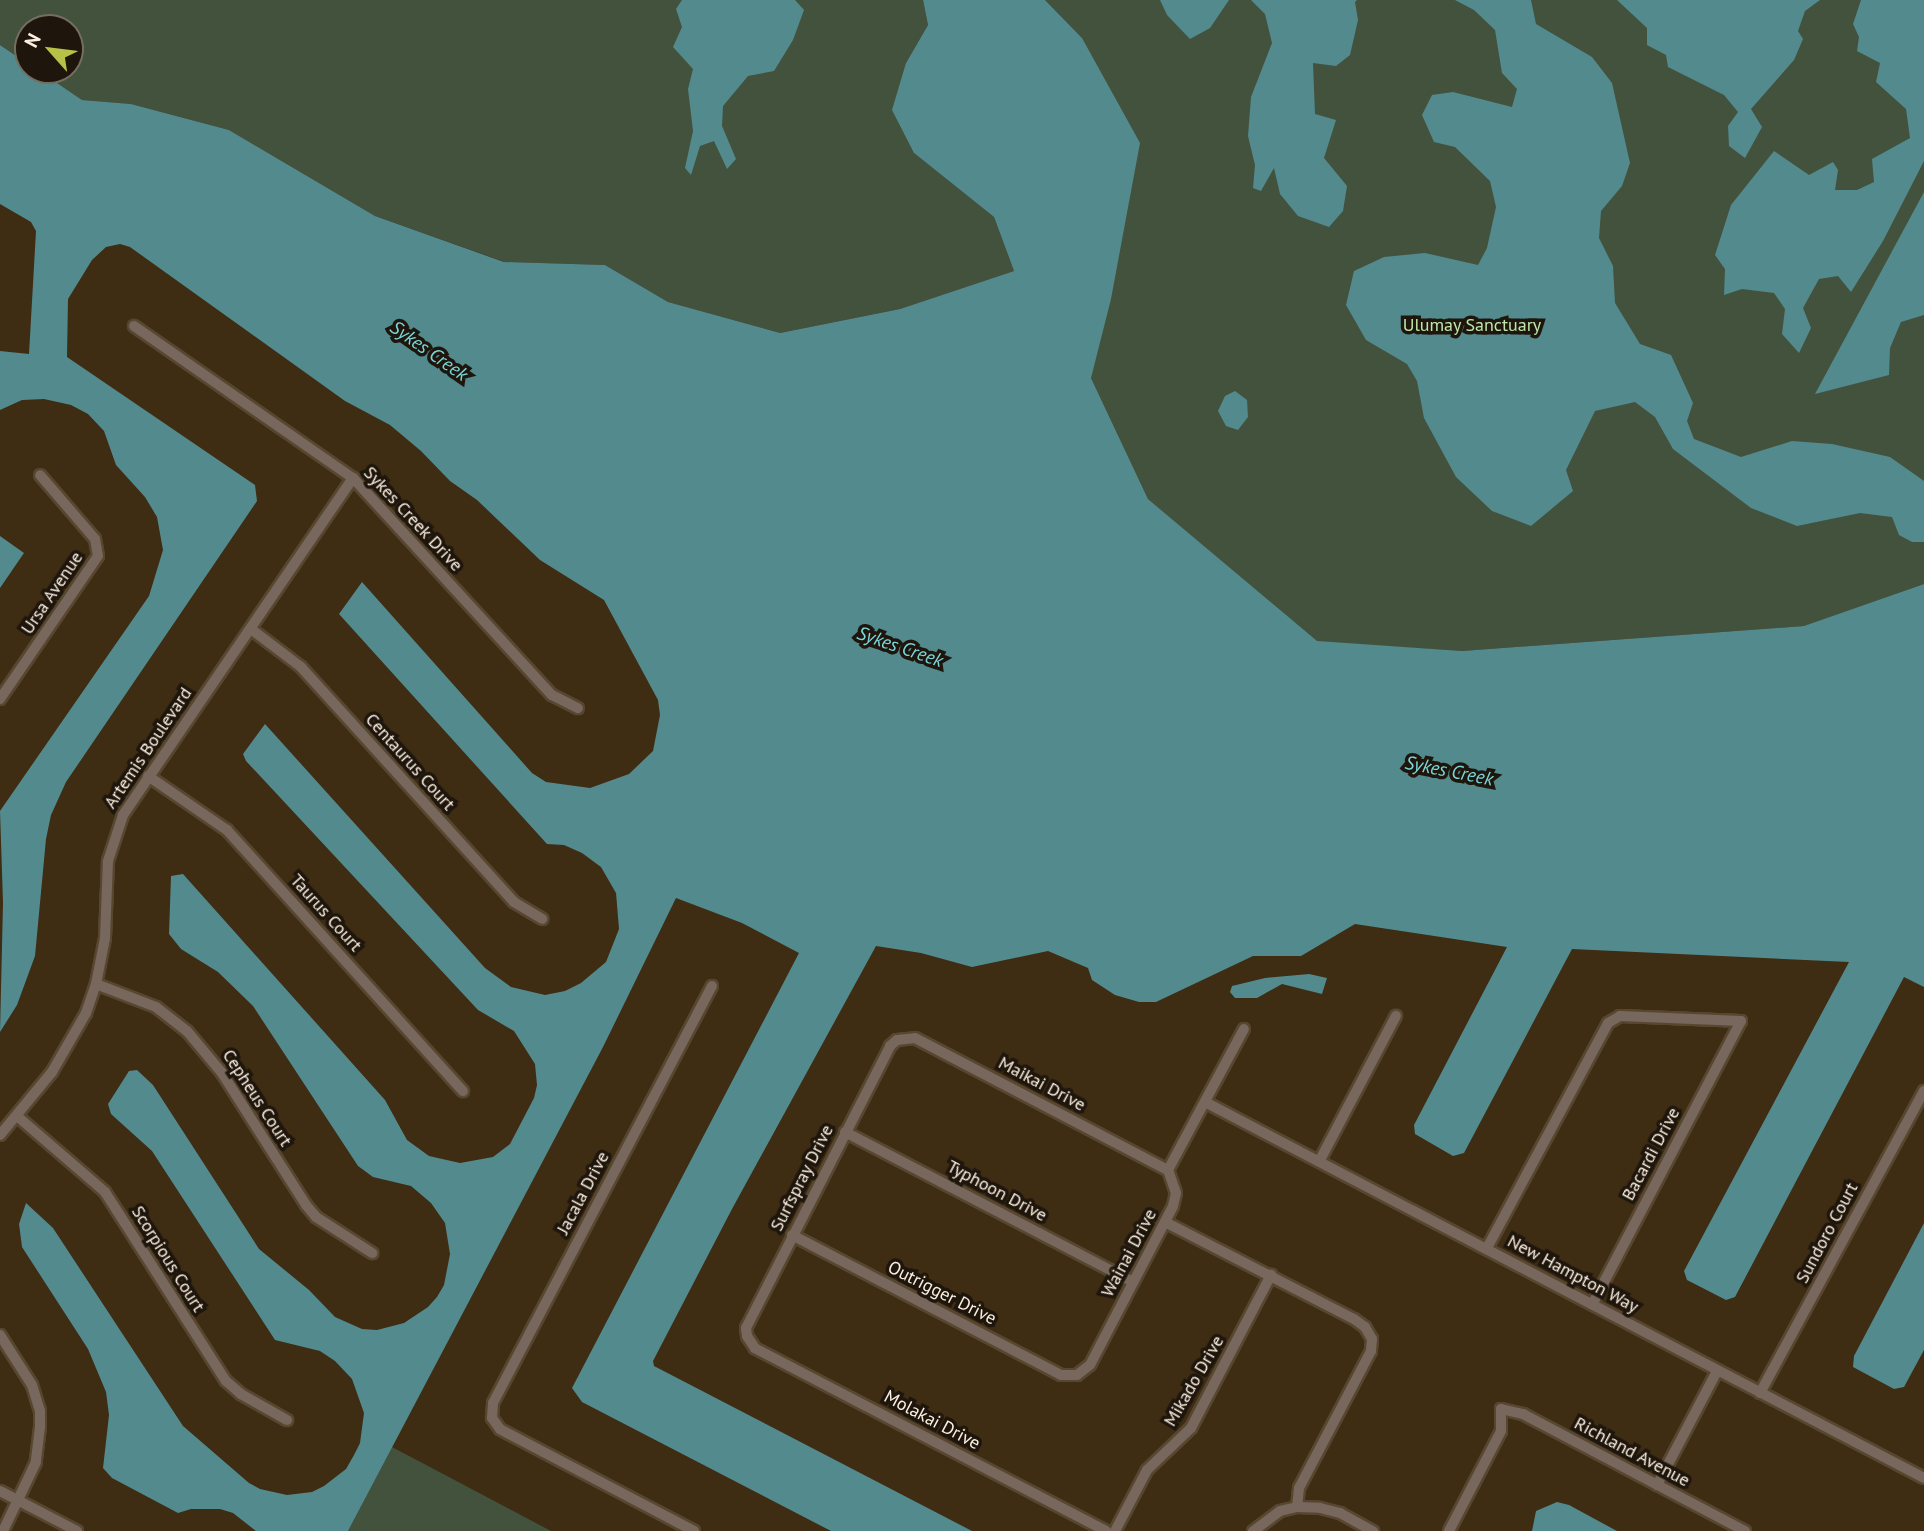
<!DOCTYPE html>
<style>
body{margin:0}
#map{position:relative;width:1924px;height:1531px;overflow:hidden;background:#3e2c13;font-family:"PT Sans",sans-serif}
div>[style]{position:absolute}
[style*='--x']{left:calc(var(--x)*1px);top:calc(var(--y)*1px);width:calc(var(--w)*1px);rotate:calc(var(--a)*1deg)}
.green>*{inset:0;background:#43523c}
.water>*{inset:0;background:#538a8e}
.roads{filter:drop-shadow(2px 0 #584730) drop-shadow(-2px 0 #584730) drop-shadow(0 2px #584730) drop-shadow(0 -2px #584730)}
.minor>*{height:10px;margin:-5px;padding:0 5px;transform-origin:5px;border-radius:5px;background:#78675d}
span{translate:-50% -50%;white-space:nowrap;text-align:center;line-height:1.15;-webkit-text-stroke:7px #1e160c;paint-order:stroke}
.park-label{font-size:18px;color:#bfe7ac}
.street-label{font-size:18px;color:#fbefe0}
.water-label{font-size:19px;color:#7ad7dc;font-style:italic}
.north{position:absolute;left:14px;top:14px;width:70px;height:70px;box-sizing:border-box;background:#1e160c;border:2px solid #766d61;border-radius:50%;rotate:298deg;font-size:19px;font-weight:700;line-height:28px;text-align:center;color:#fbefe0}
.north::after{content:'';display:block;margin:auto;width:24px;height:32px;background:#b7c148;clip-path:polygon(50% 0,100% 100%,50% 72%,0 100%)}
</style>
<div id="map">
<div class="green">
<i style="clip-path:polygon(0 0,923px 0,928px 25px,906px 63px,914px 153px,994px 217px,1014px 271px,900px 309px,780px 333px,668px 302px,605px 265px,505px 262px,375px 216px,229px 130px,131px 104px,82px 100px,38px 70px,70px 70px,70px 28px,28px 28px,28px 64px,0 45px)"></i>
<i style="clip-path:polygon(1045px 0,1924px 0,1924px 584px,1805px 626px,1462px 651px,1317px 642px,1148px 499px,1091px 378px,1082px 38px)"></i>
<i style="clip-path:polygon(392px 1447px,551px 1531px,348px 1531px)"></i>
</div>
<div class="water">
<i style="clip-path:polygon(682px 0,795px 0,804px 10px,793px 40px,774px 71px,748px 76px,723px 106px,722px 126px,736px 159px,727px 169px,714px 141px,700px 146px,691px 175px,685px 168px,693px 131px,688px 89px,693px 69px,673px 47px,682px 27px,676px 9px)"></i>
<i style="clip-path:polygon(923px 0,1045px 0,1082px 38px,1140px 143px,1111px 299px,1091px 378px,1148px 499px,1317px 641px,1462px 651px,1804px 626px,1924px 584px,1924px 987px,1904px 977px,1735px 1297px,1726px 1300px,1687px 1280px,1684px 1271px,1849px 962px,1572px 949px,1464px 1153px,1453px 1156px,1415px 1134px,1414px 1125px,1507px 947px,1355px 924px,1301px 956px,1253px 956px,1156px 1002px,1139px 1002px,1115px 995px,1092px 980px,1088px 968px,1048px 951px,972px 967px,921px 953px,876px 946px,732px 1209px,653px 1361px,654px 1366px,972px 1531px,831px 1531px,582px 1402px,572px 1388px,799px 953px,742px 923px,676px 898px,603px 1047px,348px 1531px,256px 1531px,233px 1513px,220px 1509px,191px 1509px,178px 1513px,112px 1478px,103px 1468px,109px 1415px,106px 1392px,88px 1349px,22px 1247px,19px 1224px,26px 1203px,53px 1228px,183px 1426px,249px 1483px,260px 1489px,287px 1495px,312px 1492px,324px 1486px,346px 1469px,354px 1455px,360px 1443px,364px 1413px,352px 1379px,335px 1361px,320px 1351px,275px 1340px,152px 1151px,111px 1114px,108px 1104px,129px 1071px,137px 1070px,153px 1085px,259px 1249px,309px 1290px,335px 1317px,362px 1329px,377px 1330px,404px 1323px,428px 1307px,437px 1297px,444px 1285px,450px 1254px,445px 1223px,431px 1203px,411px 1186px,373px 1177px,358px 1166px,253px 1006px,218px 972px,181px 949px,169px 934px,171px 876px,183px 874px,385px 1100px,407px 1140px,429px 1156px,460px 1163px,493px 1157px,510px 1144px,534px 1098px,537px 1085px,535px 1064px,514px 1031px,478px 1010px,246px 761px,243px 754px,265px 724px,485px 968px,511px 987px,545px 995px,565px 991px,581px 983px,606px 962px,619px 929px,616px 893px,601px 867px,582px 853px,564px 845px,547px 844px,339px 614px,362px 582px,532px 773px,546px 782px,590px 788px,629px 774px,653px 751px,660px 715px,658px 700px,604px 600px,540px 560px,477px 500px,450px 481px,421px 451px,390px 425px,345px 401px,130px 247px,120px 244px,106px 247px,92px 260px,68px 299px,67px 357px,255px 485px,257px 501px,66px 782px,51px 815px,46px 839px,35px 956px,17px 1005px,0 1032px,3px 903px,0 811px,149px 596px,163px 550px,157px 517px,145px 497px,116px 465px,104px 431px,88px 414px,71px 405px,44px 399px,22px 400px,0 410px,0 351px,29px 354px,36px 231px,31px 222px,0 204px,0 45px,28px 64px,28px 70px,38px 70px,82px 100px,131px 104px,229px 130px,375px 216px,504px 262px,605px 265px,668px 302px,780px 333px,900px 309px,1014px 271px,994px 217px,914px 153px,892px 110px,906px 63px,928px 25px)"></i>
<i style="clip-path:polygon(1160px 0,1229px 0,1210px 28px,1190px 39px,1167px 15px)"></i>
<i style="clip-path:polygon(1251px 0,1357px 0,1355px 2px,1358px 20px,1350px 55px,1336px 66px,1313px 63px,1315px 114px,1336px 120px,1324px 158px,1347px 186px,1343px 211px,1329px 227px,1298px 216px,1280px 194px,1274px 168px,1261px 191px,1253px 188px,1255px 165px,1248px 136px,1251px 97px,1272px 43px,1265px 14px)"></i>
<i style="clip-path:polygon(1455px 0,1531px 0,1536px 24px,1592px 57px,1612px 83px,1630px 163px,1622px 186px,1601px 211px,1599px 238px,1613px 266px,1615px 303px,1640px 344px,1671px 355px,1693px 403px,1687px 421px,1694px 439px,1741px 457px,1792px 441px,1832px 444px,1890px 457px,1924px 481px,1924px 542px,1912px 542px,1899px 535px,1892px 517px,1860px 513px,1797px 526px,1751px 508px,1673px 449px,1655px 417px,1635px 402px,1595px 411px,1566px 470px,1573px 491px,1531px 526px,1492px 511px,1456px 477px,1424px 418px,1417px 381px,1407px 364px,1366px 340px,1346px 305px,1354px 271px,1384px 257px,1425px 253px,1478px 265px,1487px 248px,1496px 207px,1490px 181px,1455px 147px,1434px 142px,1422px 115px,1432px 95px,1453px 92px,1512px 107px,1517px 89px,1502px 73px,1495px 30px,1474px 10px)"></i>
<i style="clip-path:polygon(1617px 0,1820px 0,1805px 11px,1798px 31px,1803px 39px,1794px 60px,1751px 109px,1762px 127px,1745px 158px,1729px 146px,1728px 126px,1738px 112px,1724px 95px,1668px 67px,1666px 55px,1647px 45px,1647px 28px)"></i>
<i style="clip-path:polygon(1861px 0,1924px 0,1924px 161px,1883px 241px,1851px 292px,1838px 276px,1819px 279px,1803px 308px,1811px 328px,1799px 353px,1782px 334px,1785px 309px,1774px 293px,1742px 289px,1724px 295px,1725px 269px,1715px 255px,1731px 205px,1774px 151px,1809px 175px,1833px 162px,1838px 170px,1835px 190px,1857px 190px,1874px 182px,1872px 159px,1910px 138px,1906px 109px,1876px 82px,1880px 63px,1857px 51px,1859px 37px,1853px 24px)"></i>
<i style="clip-path:polygon(1924px 192px,1924px 315px,1901px 322px,1890px 348px,1889px 375px,1815px 394px)"></i>
<i style="clip-path:polygon(1235px 391px,1247px 400px,1248px 417px,1238px 430px,1226px 426px,1218px 411px,1225px 396px)"></i>
<i style="clip-path:polygon(0 536px,24px 553px,0 588px)"></i>
<i style="clip-path:polygon(1309px 974px,1327px 978px,1322px 994px,1282px 984px,1257px 998px,1235px 998px,1230px 992px,1232px 986px,1265px 978px)"></i>
<i style="clip-path:polygon(1924px 1223px,1924px 1350px,1904px 1387px,1894px 1389px,1853px 1367px,1854px 1356px)"></i>
<i style="clip-path:polygon(1557px 1502px,1569px 1505px,1617px 1531px,1532px 1531px,1536px 1511px)"></i>
</div>
<div class="roads">
<div class="minor">
<i style="--x:134;--y:326;--w:267;--a:34.8"></i>
<i style="--x:353;--y:478;--w:294;--a:47.5"></i>
<i style="--x:552;--y:695;--w:29;--a:27"></i>
<i style="--x:251;--y:629;--w:63;--a:37.2"></i>
<i style="--x:301;--y:667;--w:317;--a:47.8"></i>
<i style="--x:514;--y:902;--w:33;--a:31"></i>
<i style="--x:0;--y:699;--w:173;--a:-55.6"></i>
<i style="--x:98;--y:556;--w:17;--a:-100"></i>
<i style="--x:95;--y:539;--w:84;--a:-130.7"></i>
<i style="--x:148;--y:776;--w:96;--a:34.4"></i>
<i style="--x:227;--y:830;--w:352;--a:47.9"></i>
<i style="--x:96;--y:984;--w:64;--a:21"></i>
<i style="--x:156;--y:1007;--w:39;--a:38"></i>
<i style="--x:187;--y:1031;--w:55;--a:50.2"></i>
<i style="--x:222;--y:1073;--w:156;--a:57.5"></i>
<i style="--x:306;--y:1205;--w:16;--a:50"></i>
<i style="--x:316;--y:1217;--w:67;--a:32.7"></i>
<i style="--x:1205;--y:1102;--w:811;--a:27.61"></i>
<i style="--x:17;--y:1116;--w:116;--a:40.8"></i>
<i style="--x:105;--y:1192;--w:224;--a:57.4"></i>
<i style="--x:226;--y:1381;--w:20;--a:41"></i>
<i style="--x:241;--y:1394;--w:53;--a:29.5"></i>
<i style="--x:845;--y:1132;--w:325;--a:27.5"></i>
<i style="--x:0;--y:1135;--w:82;--a:-50.5"></i>
<i style="--x:52;--y:1072;--w:68;--a:-60"></i>
<i style="--x:86;--y:1013;--w:31;--a:-71"></i>
<i style="--x:96;--y:984;--w:47;--a:-78.9"></i>
<i style="--x:105;--y:938;--w:77;--a:-87.8"></i>
<i style="--x:108;--y:861;--w:48;--a:-71.9"></i>
<i style="--x:123;--y:815;--w:408;--a:-55.7"></i>
<i style="--x:1320;--y:1160;--w:163;--a:-62.2"></i>
<i style="--x:1165;--y:1222;--w:212;--a:27.2"></i>
<i style="--x:1354;--y:1319;--w:14;--a:36"></i>
<i style="--x:1365;--y:1327;--w:14;--a:60"></i>
<i style="--x:1372;--y:1339;--w:12;--a:95"></i>
<i style="--x:1371;--y:1351;--w:155;--a:117.7"></i>
<i style="--x:1299;--y:1488;--w:19;--a:96"></i>
<i style="--x:1297;--y:1507;--w:17;--a:167"></i>
<i style="--x:1280;--y:1511;--w:34;--a:143"></i>
<i style="--x:792;--y:1235;--w:303;--a:27.5"></i>
<i style="--x:1061;--y:1375;--w:16;--a:0"></i>
<i style="--x:1077;--y:1375;--w:16;--a:-38"></i>
<i style="--x:1090;--y:1365;--w:179;--a:-62.4"></i>
<i style="--x:1173;--y:1206;--w:13;--a:-77"></i>
<i style="--x:1176;--y:1193;--w:24;--a:-109"></i>
<i style="--x:1168;--y:1170;--w:160;--a:-61.7"></i>
<i style="--x:1487;--y:1248;--w:255;--a:-61.7"></i>
<i style="--x:1608;--y:1023;--w:14;--a:-30"></i>
<i style="--x:1620;--y:1016;--w:121;--a:2.4"></i>
<i style="--x:1741;--y:1021;--w:318;--a:117.7"></i>
<i style="--x:0;--y:1335;--w:59;--a:57.4"></i>
<i style="--x:32;--y:1385;--w:27;--a:73"></i>
<i style="--x:40;--y:1411;--w:16;--a:90"></i>
<i style="--x:40;--y:1427;--w:35;--a:97"></i>
<i style="--x:36;--y:1462;--w:76;--a:115.6"></i>
<i style="--x:1760;--y:1393;--w:344;--a:-61.5"></i>
<i style="--x:1657;--y:1485;--w:129;--a:-62.2"></i>
<i style="--x:0;--y:1491;--w:87;--a:27.5"></i>
<i style="--x:1297;--y:1507;--w:23;--a:2"></i>
<i style="--x:1320;--y:1508;--w:21;--a:14"></i>
<i style="--x:1340;--y:1513;--w:38;--a:29"></i>
<i style="--x:694;--y:1531;--w:219;--a:-152.3"></i>
<i style="--x:500;--y:1429;--w:14;--a:-126"></i>
<i style="--x:492;--y:1418;--w:15;--a:-86"></i>
<i style="--x:493;--y:1403;--w:471;--a:-62.3"></i>
<i style="--x:1106;--y:1531;--w:396;--a:-152.5"></i>
<i style="--x:755;--y:1348;--w:14;--a:-124"></i>
<i style="--x:747;--y:1336;--w:8;--a:-97"></i>
<i style="--x:746;--y:1328;--w:317;--a:-62.9"></i>
<i style="--x:890;--y:1046;--w:9;--a:-41"></i>
<i style="--x:897;--y:1040;--w:18;--a:-6"></i>
<i style="--x:915;--y:1038;--w:285;--a:27.6"></i>
<i style="--x:1115;--y:1531;--w:69;--a:-62.3"></i>
<i style="--x:1147;--y:1470;--w:61;--a:-43.7"></i>
<i style="--x:1191;--y:1428;--w:173;--a:-62.4"></i>
<i style="--x:1449;--y:1531;--w:113;--a:-62.5"></i>
<i style="--x:1501;--y:1431;--w:22;--a:-90"></i>
<i style="--x:1501;--y:1409;--w:23;--a:13"></i>
<i style="--x:1523;--y:1414;--w:251;--a:27.8"></i>
</div>
</div>
<div class="park-label">
<span style="left:1472px;top:325px">Ulumay Sanctuary</span>
</div>
<div class="street-label">
<span style="left:413px;top:519px;rotate:47deg">Sykes Creek Drive</span>
<span style="left:52px;top:593px;rotate:-56deg">Ursa Avenue</span>
<span style="left:148px;top:748px;rotate:-56deg">Artemis Boulevard</span>
<span style="left:410px;top:762px;rotate:48deg">Centaurus Court</span>
<span style="left:326px;top:913px;rotate:48deg">Taurus Court</span>
<span style="left:1042px;top:1084px;rotate:28deg">Maikai Drive</span>
<span style="left:257px;top:1098px;rotate:57deg">Cepheus Court</span>
<span style="left:1651px;top:1154px;rotate:-62deg">Bacardi Drive</span>
<span style="left:802px;top:1178px;rotate:-63deg">Surfspray Drive</span>
<span style="left:997px;top:1191px;rotate:28deg">Typhoon Drive</span>
<span style="left:583px;top:1193px;rotate:-62deg">Jacala Drive</span>
<span style="left:1827px;top:1233px;rotate:-62deg">Sundoro Court</span>
<span style="left:1129px;top:1253px;rotate:-62deg">Wainai Drive</span>
<span style="left:168px;top:1259px;rotate:58deg">Scorpious Court</span>
<span style="left:1573px;top:1274px;rotate:28deg">New Hampton Way</span>
<span style="left:942px;top:1293px;rotate:27deg">Outrigger Drive</span>
<span style="left:1194px;top:1381px;rotate:-60deg">Mikado Drive</span>
<span style="left:932px;top:1420px;rotate:28deg">Molakai Drive</span>
<span style="left:1632px;top:1452px;rotate:28deg">Richland Avenue</span>
</div>
<div class="water-label">
<span style="left:429px;top:351px;rotate:35deg">Sykes Creek</span>
<span style="left:900px;top:647px;rotate:19deg">Sykes Creek</span>
<span style="left:1449px;top:771px;rotate:11deg">Sykes Creek</span>
</div>
<div class="north">N</div>
</div>
